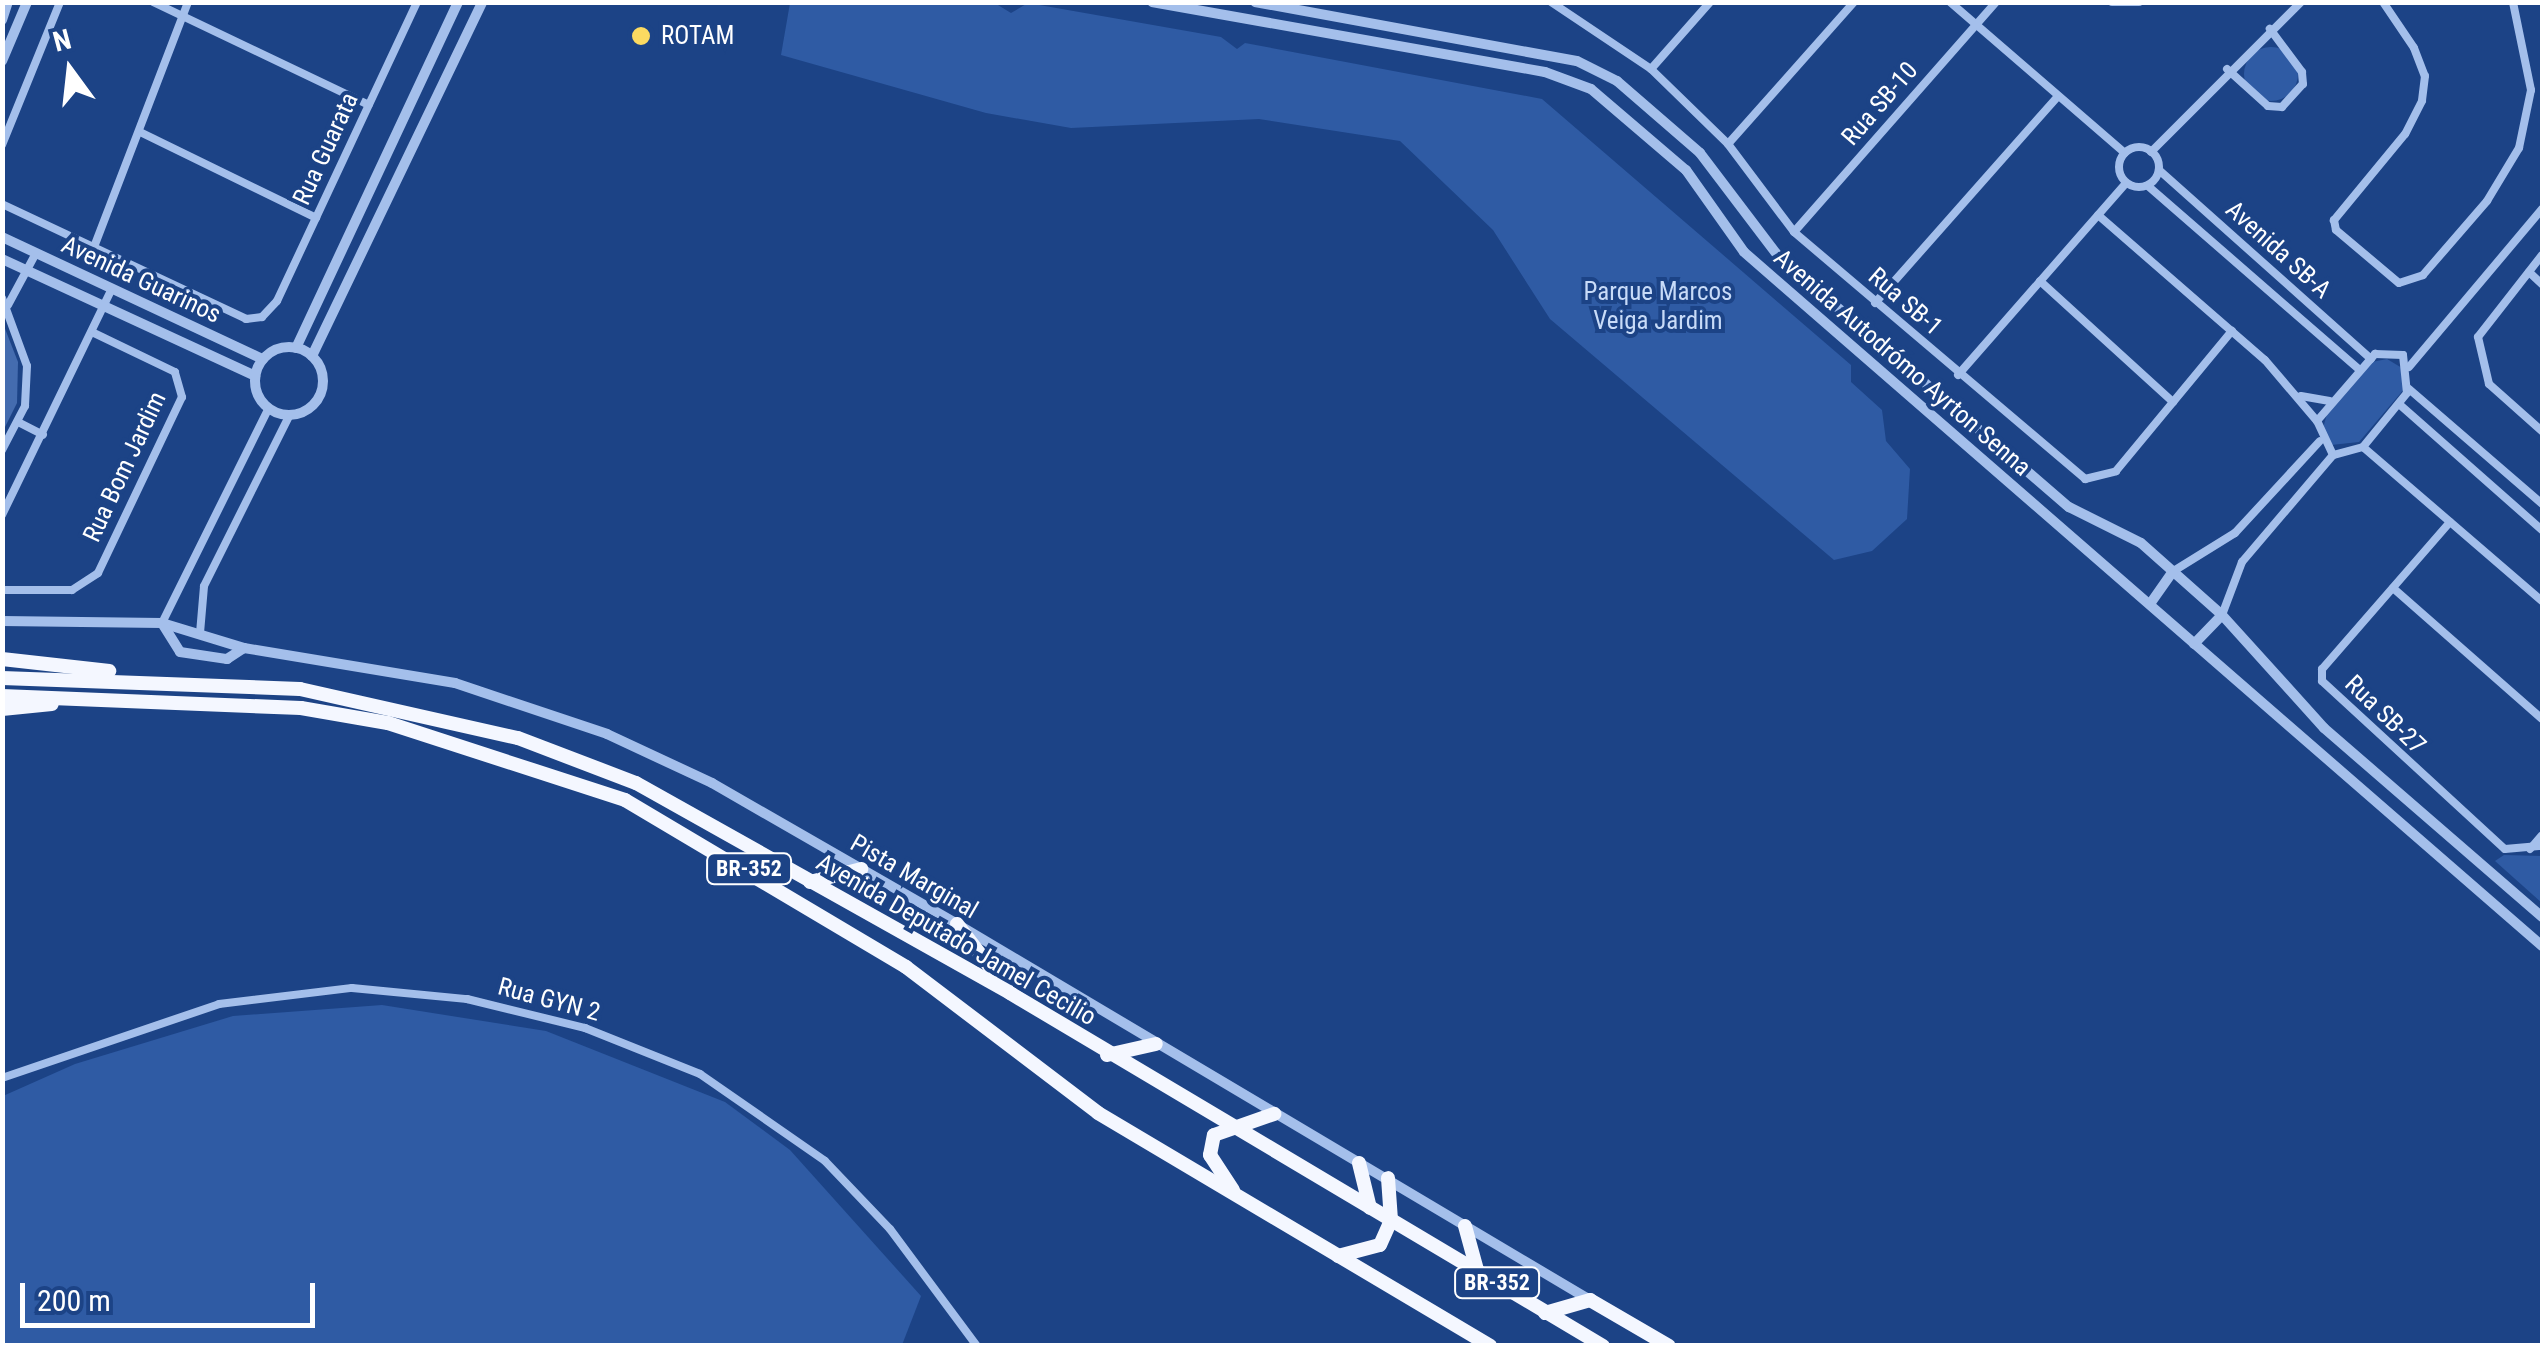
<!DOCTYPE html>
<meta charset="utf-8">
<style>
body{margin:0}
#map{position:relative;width:2545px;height:1348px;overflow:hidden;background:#1c4386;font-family:"Roboto Condensed",sans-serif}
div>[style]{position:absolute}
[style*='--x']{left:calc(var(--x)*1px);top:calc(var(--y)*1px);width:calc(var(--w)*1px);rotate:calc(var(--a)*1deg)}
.green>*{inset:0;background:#2f5ba4}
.round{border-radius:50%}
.building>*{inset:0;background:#446caf}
.minor>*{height:8px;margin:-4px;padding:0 4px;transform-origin:4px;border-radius:4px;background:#a4bfeb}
.minor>.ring{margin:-4px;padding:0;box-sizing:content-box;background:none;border:8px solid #a4bfeb;border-radius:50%}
.tertiary>*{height:10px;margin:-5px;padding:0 5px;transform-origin:5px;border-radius:5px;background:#a4bfeb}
.tertiary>.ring{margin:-5px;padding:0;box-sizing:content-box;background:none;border:10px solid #a4bfeb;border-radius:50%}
.trunk>*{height:14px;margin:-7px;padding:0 7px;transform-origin:7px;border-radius:7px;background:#f4f7ff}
.dots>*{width:28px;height:28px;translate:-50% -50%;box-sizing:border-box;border:5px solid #1c4386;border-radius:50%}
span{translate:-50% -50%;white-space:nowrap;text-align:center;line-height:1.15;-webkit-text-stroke:8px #1c4386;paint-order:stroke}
.shield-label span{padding:2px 8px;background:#1c4386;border:2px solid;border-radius:8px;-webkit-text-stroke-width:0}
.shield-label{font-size:22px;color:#fff;font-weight:700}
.poi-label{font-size:25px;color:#fff}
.left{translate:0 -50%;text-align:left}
.street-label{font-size:25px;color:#fff}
.park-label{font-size:25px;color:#c8dbf8}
.frame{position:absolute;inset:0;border:5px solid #fff;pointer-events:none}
.north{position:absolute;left:20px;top:20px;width:100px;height:100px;-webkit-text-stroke:8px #1c4386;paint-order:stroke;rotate:345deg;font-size:28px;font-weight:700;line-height:40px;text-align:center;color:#fff}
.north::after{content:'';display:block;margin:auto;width:35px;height:45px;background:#fff;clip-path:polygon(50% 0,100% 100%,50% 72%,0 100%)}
.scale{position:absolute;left:20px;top:1283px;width:295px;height:45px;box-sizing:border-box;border:5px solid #fff;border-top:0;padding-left:12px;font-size:30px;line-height:35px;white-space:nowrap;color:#fff;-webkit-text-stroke:8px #1c4386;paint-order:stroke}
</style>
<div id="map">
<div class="green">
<i style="clip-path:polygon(993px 2px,1011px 13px,1028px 3px,1221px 37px,1237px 49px,1245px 43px,1542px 99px,1851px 365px,1851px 382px,1882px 410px,1886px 441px,1910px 469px,1907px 519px,1872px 551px,1834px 560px,1550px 319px,1493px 230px,1400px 141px,1259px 119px,1071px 128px,986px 113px,781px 55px,790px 3px)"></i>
<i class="round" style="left:2244px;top:47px;width:54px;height:54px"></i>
<i style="clip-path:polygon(2387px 359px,2402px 368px,2405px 388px,2359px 442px,2331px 445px,2323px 428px,2327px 414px,2372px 362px)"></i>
<i style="clip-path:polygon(2504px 855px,2542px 856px,2542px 903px,2495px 861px)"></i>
<i style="clip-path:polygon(382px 1005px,546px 1031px,725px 1102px,790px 1150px,921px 1296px,902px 1345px,3px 1345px,3px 1096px,75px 1064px,233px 1016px)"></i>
</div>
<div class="building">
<i style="clip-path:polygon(2px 321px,18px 362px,17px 403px,2px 433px)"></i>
</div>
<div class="minor">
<i style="--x:153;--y:2;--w:239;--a:25.5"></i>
<i style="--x:1551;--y:2;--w:120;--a:33.8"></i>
<i style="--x:1651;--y:69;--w:107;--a:44.2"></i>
<i style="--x:1728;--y:144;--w:110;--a:53.1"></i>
<i style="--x:1794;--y:232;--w:382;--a:40.3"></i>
<i style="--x:2085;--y:479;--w:32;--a:-14"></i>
<i style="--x:2116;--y:471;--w:182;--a:-50.4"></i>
<i style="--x:1950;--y:2;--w:231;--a:40.8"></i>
<i style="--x:2112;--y:2;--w:27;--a:0"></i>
<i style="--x:2383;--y:2;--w:55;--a:56"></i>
<i style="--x:2414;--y:48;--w:30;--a:69"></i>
<i style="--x:2425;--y:76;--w:25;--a:97"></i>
<i style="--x:2422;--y:101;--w:37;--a:117"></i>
<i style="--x:2405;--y:134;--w:112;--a:129.5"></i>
<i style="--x:2334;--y:220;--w:10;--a:79"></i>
<i style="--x:2336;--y:230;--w:82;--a:40.1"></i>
<i style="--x:2399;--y:283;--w:25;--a:-18"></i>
<i style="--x:2423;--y:275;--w:98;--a:-49.1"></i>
<i style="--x:2487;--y:201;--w:62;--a:-58.9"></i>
<i style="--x:2519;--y:148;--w:59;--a:-78.3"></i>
<i style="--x:2531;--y:90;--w:90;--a:-101.6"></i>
<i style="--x:1651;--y:69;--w:89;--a:-48.6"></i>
<i style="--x:2227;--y:69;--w:55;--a:42.1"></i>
<i style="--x:2268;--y:106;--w:14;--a:4"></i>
<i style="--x:2282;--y:107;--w:31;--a:-48"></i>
<i style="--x:2303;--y:84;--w:12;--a:-95"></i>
<i style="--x:2302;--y:72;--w:54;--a:-126.7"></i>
<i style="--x:140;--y:132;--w:196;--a:26"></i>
<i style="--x:1728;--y:144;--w:190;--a:-48.4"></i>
<i style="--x:2;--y:145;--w:154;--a:-67.9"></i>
<i class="ring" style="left:2119px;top:147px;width:32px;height:32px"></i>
<i style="--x:2151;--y:152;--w:212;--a:-45"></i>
<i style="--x:2159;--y:170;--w:284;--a:41.7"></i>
<i style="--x:2148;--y:186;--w:281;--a:41"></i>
<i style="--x:2;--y:204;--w:270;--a:25.2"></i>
<i style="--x:246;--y:319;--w:16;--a:-7"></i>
<i style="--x:262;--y:317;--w:22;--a:-47"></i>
<i style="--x:277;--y:301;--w:330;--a:-64.9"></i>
<i style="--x:2098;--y:215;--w:221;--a:41"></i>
<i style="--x:2265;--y:360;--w:80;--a:49.6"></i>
<i style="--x:1794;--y:232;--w:306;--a:-48.7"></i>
<i style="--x:94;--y:247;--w:262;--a:-69"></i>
<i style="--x:2542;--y:255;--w:104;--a:128"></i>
<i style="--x:2478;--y:337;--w:48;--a:76.8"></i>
<i style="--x:2489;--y:384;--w:71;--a:41.6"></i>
<i style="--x:2529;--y:272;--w:18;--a:43"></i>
<i style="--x:2040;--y:281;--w:180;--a:42.3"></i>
<i style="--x:2;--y:298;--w:72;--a:69.8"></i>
<i style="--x:27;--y:366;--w:40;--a:92.9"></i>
<i style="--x:25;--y:406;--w:50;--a:117.6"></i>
<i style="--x:1875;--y:303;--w:276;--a:-48.5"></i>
<i style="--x:8;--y:305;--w:59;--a:-61.7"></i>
<i style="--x:2375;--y:354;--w:28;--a:2"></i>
<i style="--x:2403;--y:355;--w:38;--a:84"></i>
<i style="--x:2407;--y:393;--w:70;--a:129.2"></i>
<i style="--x:2363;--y:447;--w:31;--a:165"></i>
<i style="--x:2333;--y:455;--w:38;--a:-115"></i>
<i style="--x:2317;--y:421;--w:89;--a:-49.1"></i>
<i style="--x:2409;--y:367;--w:207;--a:-49.9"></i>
<i style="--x:1958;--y:375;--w:255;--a:-48.8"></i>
<i style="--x:2409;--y:389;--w:176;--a:40.8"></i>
<i style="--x:2301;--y:396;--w:29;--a:10"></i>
<i style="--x:2399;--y:404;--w:191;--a:41.4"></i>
<i style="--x:18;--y:422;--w:28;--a:27"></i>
<i style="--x:2363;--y:447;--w:236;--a:40.7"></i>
<i style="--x:2;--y:515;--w:252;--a:-64.1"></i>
<i style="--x:2450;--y:522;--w:195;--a:131"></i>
<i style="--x:2322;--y:669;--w:12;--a:90"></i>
<i style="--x:2322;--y:681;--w:248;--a:42.6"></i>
<i style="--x:2505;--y:849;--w:37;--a:-5"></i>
<i style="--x:2172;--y:572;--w:74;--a:-31.8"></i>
<i style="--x:2235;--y:533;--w:125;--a:-47.3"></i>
<i style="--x:2393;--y:588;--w:198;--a:41.3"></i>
<i style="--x:2;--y:590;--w:70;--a:0"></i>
<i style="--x:72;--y:590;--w:31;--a:-33"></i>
<i style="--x:98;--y:573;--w:195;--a:-64.5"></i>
<i style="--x:182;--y:397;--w:26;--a:-106"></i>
<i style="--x:175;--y:372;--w:92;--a:-154.3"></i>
<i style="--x:2222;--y:615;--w:57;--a:-69.3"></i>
<i style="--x:2242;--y:562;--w:140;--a:-49.6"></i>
<i style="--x:162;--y:623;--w:239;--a:-63.6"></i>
<i style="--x:200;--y:633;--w:47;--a:-85.1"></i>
<i style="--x:204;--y:586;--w:190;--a:-63.4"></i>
<i style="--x:2530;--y:849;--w:18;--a:-49"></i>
<i style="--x:2;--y:1078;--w:229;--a:-18.8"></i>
<i style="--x:219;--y:1004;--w:134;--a:-6.9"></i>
<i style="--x:352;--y:988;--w:116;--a:5.5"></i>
<i style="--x:467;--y:999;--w:122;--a:13.8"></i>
<i style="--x:585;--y:1028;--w:124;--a:21.8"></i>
<i style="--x:700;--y:1074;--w:152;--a:34.8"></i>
<i style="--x:825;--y:1161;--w:94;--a:46.3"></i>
<i style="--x:890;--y:1229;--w:146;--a:53.4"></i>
</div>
<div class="tertiary">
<i style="--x:1152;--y:2;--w:399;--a:10.1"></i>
<i style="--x:1545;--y:72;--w:49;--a:20.3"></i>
<i style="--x:1591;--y:89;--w:125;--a:40.5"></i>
<i style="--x:1686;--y:170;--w:100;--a:54.7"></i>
<i style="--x:1744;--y:252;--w:1058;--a:41.01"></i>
<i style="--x:1255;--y:2;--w:327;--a:10.4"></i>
<i style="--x:1577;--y:61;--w:45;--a:26.6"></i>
<i style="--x:1617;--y:81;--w:110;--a:40.9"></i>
<i style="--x:1700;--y:153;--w:131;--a:52.8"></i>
<i style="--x:1779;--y:257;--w:383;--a:40.8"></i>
<i style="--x:2069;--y:507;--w:80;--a:26.6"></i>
<i style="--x:2141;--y:543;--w:108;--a:41.6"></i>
<i style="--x:2222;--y:615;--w:152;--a:47.9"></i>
<i style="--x:2324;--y:728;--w:289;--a:40.9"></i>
<i style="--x:2;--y:20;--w:19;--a:-72"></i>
<i style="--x:2;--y:61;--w:64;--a:-67"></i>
<i style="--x:2;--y:237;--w:288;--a:25.1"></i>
<i style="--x:2;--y:259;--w:279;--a:24.8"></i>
<i class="ring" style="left:255px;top:347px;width:58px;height:58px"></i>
<i style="--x:296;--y:348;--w:382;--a:-64.9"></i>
<i style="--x:312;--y:356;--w:393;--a:-64.3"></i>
<i style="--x:2150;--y:604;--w:39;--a:-55"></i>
<i style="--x:2;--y:621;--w:160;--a:0.7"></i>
<i style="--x:162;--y:623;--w:86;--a:17"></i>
<i style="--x:244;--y:648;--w:214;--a:9.4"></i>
<i style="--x:455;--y:683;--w:160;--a:18.5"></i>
<i style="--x:607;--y:734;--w:116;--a:25"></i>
<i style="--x:712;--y:783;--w:283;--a:29.9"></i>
<i style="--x:957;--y:924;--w:736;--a:30.71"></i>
<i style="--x:162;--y:623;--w:34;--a:58"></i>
<i style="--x:180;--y:652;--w:48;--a:8.5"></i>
<i style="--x:227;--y:659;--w:20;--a:-33"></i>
<i style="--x:2194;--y:644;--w:40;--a:-46"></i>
</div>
<div class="trunk">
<i style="--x:2;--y:659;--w:108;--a:6.4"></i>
<i style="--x:2;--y:678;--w:298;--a:2.1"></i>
<i style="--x:300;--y:689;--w:223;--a:12.7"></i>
<i style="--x:518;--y:738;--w:126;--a:20.9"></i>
<i style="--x:636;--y:783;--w:429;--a:29.3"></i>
<i style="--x:1010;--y:993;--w:690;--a:30.76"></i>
<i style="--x:2;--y:696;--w:299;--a:2.3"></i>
<i style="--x:301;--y:708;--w:88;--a:9.8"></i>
<i style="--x:388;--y:723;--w:249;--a:18"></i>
<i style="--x:625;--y:800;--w:327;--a:30.7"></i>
<i style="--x:906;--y:967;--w:241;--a:37.2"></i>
<i style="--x:1098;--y:1113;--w:456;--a:30.7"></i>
<i style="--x:2;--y:709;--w:50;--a:-5.7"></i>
<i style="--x:810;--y:882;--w:53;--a:-14.3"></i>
<i style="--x:957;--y:924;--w:81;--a:52.6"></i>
<i style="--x:1107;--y:1055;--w:50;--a:-12.7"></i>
<i style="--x:1359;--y:1163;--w:46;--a:76.3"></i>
<i style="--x:1233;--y:1190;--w:42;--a:-123.3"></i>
<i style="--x:1210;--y:1155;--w:20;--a:-79"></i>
<i style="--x:1214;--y:1135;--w:64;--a:-19.3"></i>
<i style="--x:1465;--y:1226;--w:46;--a:74.7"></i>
<i style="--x:1338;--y:1256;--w:43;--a:-14.7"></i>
<i style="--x:1380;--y:1245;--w:27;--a:-66"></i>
<i style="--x:1391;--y:1220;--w:42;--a:-94.1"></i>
<i style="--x:1545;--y:1313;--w:47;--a:-16.1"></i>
<i style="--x:1590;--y:1300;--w:91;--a:30.2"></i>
</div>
<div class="dots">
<i style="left:641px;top:36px;background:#fcda61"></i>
</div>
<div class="shield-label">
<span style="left:749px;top:869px">BR-352</span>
<span style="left:1497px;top:1283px">BR-352</span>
</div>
<div class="poi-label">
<span class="left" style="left:661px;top:36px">ROTAM</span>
</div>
<div class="street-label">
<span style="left:1880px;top:104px;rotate:-49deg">Rua SB-10</span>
<span style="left:326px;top:149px;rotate:-65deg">Rua Guarata</span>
<span style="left:2278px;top:250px;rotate:42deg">Avenida SB-A</span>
<span style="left:141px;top:280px;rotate:25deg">Avenida Guarinos</span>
<span style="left:1905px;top:302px;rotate:41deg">Rua SB-1</span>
<span style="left:1902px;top:363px;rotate:41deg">Avenida Autodrómo Ayrton Senna</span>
<span style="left:125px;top:467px;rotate:-65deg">Rua Bom Jardim</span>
<span style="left:2385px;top:715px;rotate:44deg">Rua SB-27</span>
<span style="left:914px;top:877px;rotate:30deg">Pista Marginal</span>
<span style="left:956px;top:940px;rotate:30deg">Avenida Deputado Jamel Cecilio</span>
<span style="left:549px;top:1000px;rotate:15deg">Rua GYN 2</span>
</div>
<div class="park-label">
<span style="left:1658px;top:307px">Parque Marcos<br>Veiga Jardim</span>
</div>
<div class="frame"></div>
<div class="north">N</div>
<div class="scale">200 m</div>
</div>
